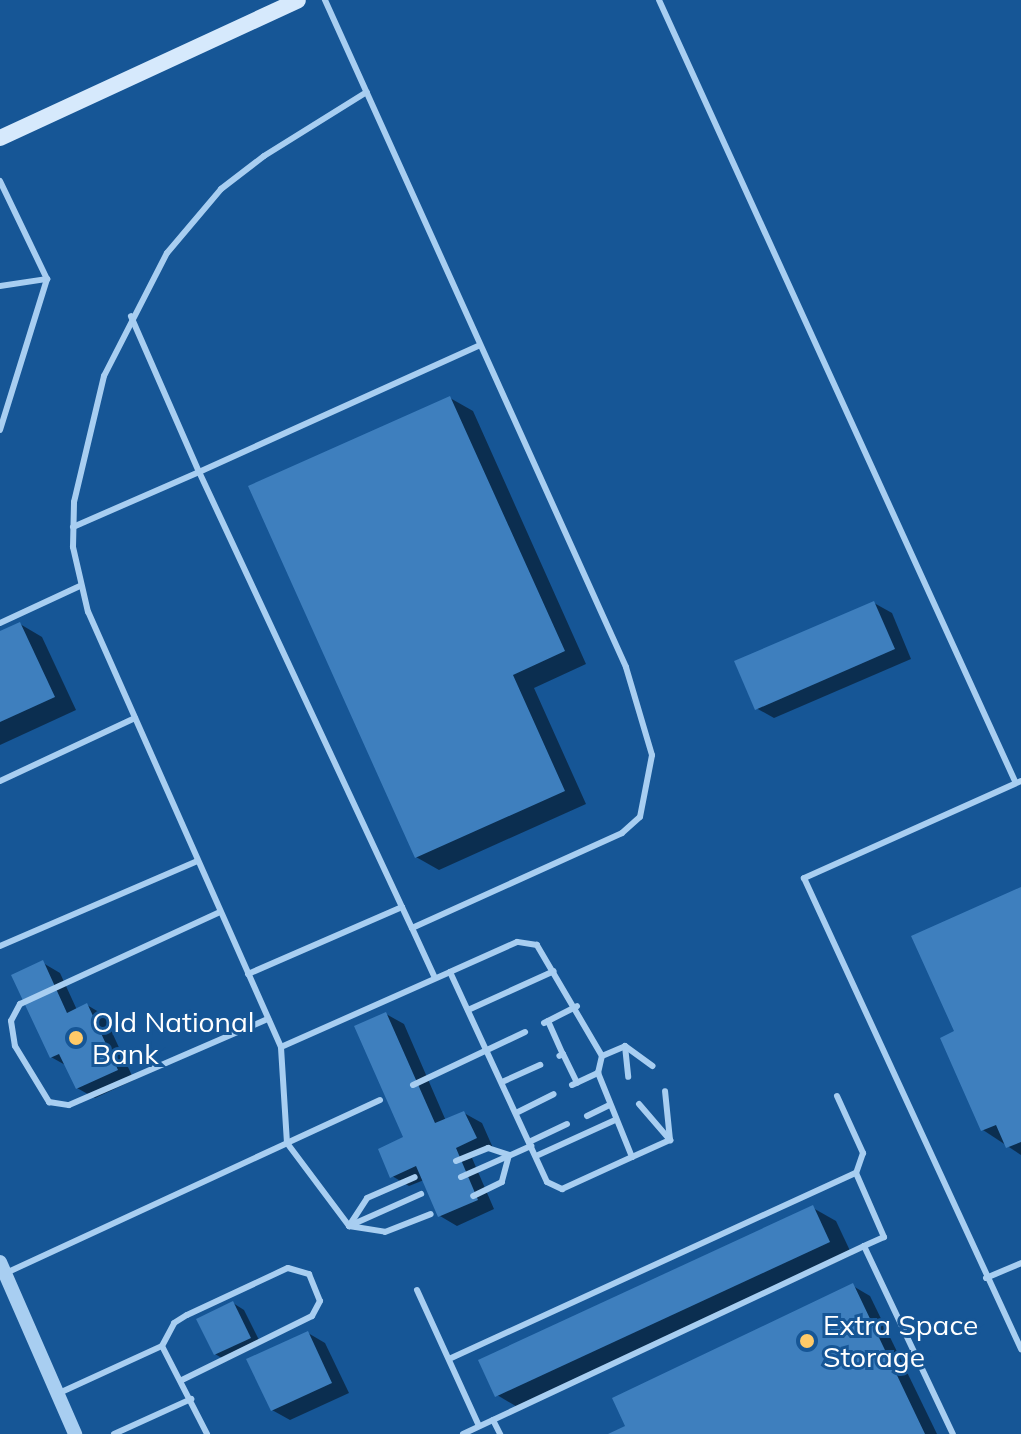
<!DOCTYPE html>
<style>
body{margin:0}
#map{position:relative;width:1021px;height:1434px;overflow:hidden;background:#165696;font-family:Mulish,sans-serif}
div>[style]{position:absolute}
[style*='--x']{left:calc(var(--x)*1px);top:calc(var(--y)*1px);width:calc(var(--w)*1px);rotate:calc(var(--a)*1deg)}
.shadow>*{inset:0;background:#0007}
.building>*{inset:0;background:#3e7fbe}
.service>*{height:6px;margin:-3px;padding:0 3px;transform-origin:3px;border-radius:3px;background:#a8cef1}
.tertiary>*{height:14px;margin:-7px;padding:0 7px;transform-origin:7px;border-radius:7px;background:#a8cef1}
.secondary>*{height:16px;margin:-8px;padding:0 8px;transform-origin:8px;border-radius:8px;background:#d6e9fc}
.dots>*{width:22px;height:22px;translate:-50% -50%;box-sizing:border-box;border:4px solid #165696;border-radius:50%}
span{translate:-50% -50%;white-space:nowrap;text-align:center;line-height:1.15;-webkit-text-stroke:6px #165696;paint-order:stroke}
.poi-label{font-size:28px;color:#fff}
.left{translate:0 -50%;text-align:left}
</style>
<div id="map">
<div class="shadow">
<i style="clip-path:polygon(450px 398px,473px 411px,586px 664px,534px 688px,586px 804px,439px 870px,416px 857px)"></i>
<i style="clip-path:polygon(874px 603px,892px 613px,911px 659px,774px 718px,756px 708px)"></i>
<i style="clip-path:polygon(20px 624px,42px 637px,76px 710px,0 745px,0 634px)"></i>
<i style="clip-path:polygon(1021px 889px,1021px 1155px,983px 1130px,957px 1032px)"></i>
<i style="clip-path:polygon(43px 963px,60px 973px,77px 1010px,87px 1005px,104px 1015px,134px 1080px,95px 1098px,77px 1088px,67px 1066px,51px 1057px)"></i>
<i style="clip-path:polygon(386px 1014px,404px 1024px,446px 1121px,464px 1113px,482px 1123px,493px 1148px,472px 1158px,494px 1209px,457px 1226px,440px 1216px,424px 1180px,409px 1186px,392px 1176px,406px 1138px)"></i>
<i style="clip-path:polygon(813px 1208px,836px 1221px,852px 1255px,519px 1408px,497px 1395px)"></i>
<i style="clip-path:polygon(853px 1286px,870px 1296px,937px 1434px,613px 1434px)"></i>
<i style="clip-path:polygon(233px 1303px,244px 1310px,261px 1344px,227px 1361px,215px 1354px)"></i>
<i style="clip-path:polygon(308px 1333px,325px 1343px,349px 1393px,290px 1420px,272px 1410px)"></i>
</div>
<div class="building">
<i style="clip-path:polygon(450px 396px,565px 651px,513px 675px,565px 791px,415px 858px,248px 486px)"></i>
<i style="clip-path:polygon(874px 601px,895px 649px,755px 710px,734px 661px)"></i>
<i style="clip-path:polygon(20px 622px,55px 697px,0 722px,0 631px)"></i>
<i style="clip-path:polygon(1021px 887px,1021px 1142px,1006px 1148px,996px 1125px,981px 1131px,940px 1038px,954px 1031px,911px 936px)"></i>
<i style="clip-path:polygon(43px 960px,67px 1013px,87px 1003px,118px 1070px,76px 1089px,59px 1054px,50px 1058px,11px 975px)"></i>
<i style="clip-path:polygon(386px 1012px,435px 1123px,464px 1111px,477px 1138px,456px 1148px,478px 1200px,438px 1217px,416px 1166px,390px 1178px,378px 1149px,403px 1137px,354px 1026px)"></i>
<i style="clip-path:polygon(813px 1205px,830px 1242px,495px 1397px,478px 1360px)"></i>
<i style="clip-path:polygon(853px 1283px,925px 1434px,608px 1434px,625px 1426px,612px 1398px)"></i>
<i style="clip-path:polygon(233px 1301px,251px 1338px,214px 1355px,196px 1319px)"></i>
<i style="clip-path:polygon(308px 1331px,332px 1383px,271px 1411px,246px 1359px)"></i>
</div>
<div class="service">
<i style="--x:659;--y:0;--w:858;--a:65.5"></i>
<i style="--x:0;--y:181;--w:109;--a:64.4"></i>
<i style="--x:47;--y:279;--w:158;--a:107.3"></i>
<i style="--x:0;--y:286;--w:48;--a:-8.5"></i>
<i style="--x:73;--y:527;--w:137;--a:-23.6"></i>
<i style="--x:199;--y:472;--w:170;--a:-113.6"></i>
<i style="--x:0;--y:623;--w:88;--a:-24.8"></i>
<i style="--x:0;--y:781;--w:149;--a:-25"></i>
<i style="--x:1021;--y:781;--w:238;--a:155.9"></i>
<i style="--x:804;--y:878;--w:519;--a:65.26"></i>
<i style="--x:402;--y:907;--w:480;--a:-115"></i>
<i style="--x:199;--y:472;--w:308;--a:-24.3"></i>
<i style="--x:220;--y:912;--w:220;--a:155.3"></i>
<i style="--x:20;--y:1004;--w:19;--a:118"></i>
<i style="--x:11;--y:1021;--w:25;--a:81"></i>
<i style="--x:15;--y:1046;--w:66;--a:58.7"></i>
<i style="--x:49;--y:1102;--w:20;--a:9"></i>
<i style="--x:69;--y:1105;--w:217;--a:-23.4"></i>
<i style="--x:412;--y:928;--w:55;--a:65.3"></i>
<i style="--x:0;--y:946;--w:215;--a:-23.3"></i>
<i style="--x:248;--y:974;--w:168;--a:-23.5"></i>
<i style="--x:402;--y:907;--w:23;--a:65"></i>
<i style="--x:412;--y:928;--w:230;--a:-24.3"></i>
<i style="--x:622;--y:833;--w:24;--a:-42"></i>
<i style="--x:640;--y:817;--w:63;--a:-79"></i>
<i style="--x:652;--y:755;--w:92;--a:-106.5"></i>
<i style="--x:626;--y:667;--w:732;--a:-114.29"></i>
<i style="--x:468;--y:1010;--w:94;--a:-24.4"></i>
<i style="--x:548;--y:1021;--w:36;--a:66"></i>
<i style="--x:563;--y:1054;--w:4;--a:153"></i>
<i style="--x:544;--y:1023;--w:37;--a:-27"></i>
<i style="--x:625;--y:1046;--w:31;--a:84"></i>
<i style="--x:281;--y:1047;--w:185;--a:-23.9"></i>
<i style="--x:450;--y:972;--w:231;--a:65.2"></i>
<i style="--x:547;--y:1182;--w:17;--a:25"></i>
<i style="--x:562;--y:1189;--w:77;--a:-24.6"></i>
<i style="--x:632;--y:1157;--w:91;--a:-112"></i>
<i style="--x:598;--y:1073;--w:17;--a:-77"></i>
<i style="--x:602;--y:1056;--w:129;--a:-120.4"></i>
<i style="--x:537;--y:945;--w:20;--a:-171"></i>
<i style="--x:517;--y:942;--w:73;--a:155.9"></i>
<i style="--x:563;--y:1054;--w:32;--a:64"></i>
<i style="--x:602;--y:1056;--w:25;--a:-23"></i>
<i style="--x:625;--y:1046;--w:34;--a:36"></i>
<i style="--x:502;--y:1082;--w:42;--a:-24.1"></i>
<i style="--x:413;--y:1085;--w:124;--a:-25.3"></i>
<i style="--x:572;--y:1085;--w:29;--a:-25"></i>
<i style="--x:837;--y:1096;--w:63;--a:65.5"></i>
<i style="--x:863;--y:1153;--w:21;--a:109"></i>
<i style="--x:380;--y:1100;--w:102;--a:155.2"></i>
<i style="--x:287;--y:1143;--w:104;--a:53.2"></i>
<i style="--x:349;--y:1226;--w:36;--a:9"></i>
<i style="--x:385;--y:1232;--w:49;--a:-21.4"></i>
<i style="--x:639;--y:1104;--w:48;--a:49.3"></i>
<i style="--x:516;--y:1113;--w:42;--a:-26.6"></i>
<i style="--x:587;--y:1116;--w:25;--a:-26"></i>
<i style="--x:529;--y:1142;--w:42;--a:-25.3"></i>
<i style="--x:536;--y:1156;--w:87;--a:-24.5"></i>
<i style="--x:632;--y:1157;--w:42;--a:-24.1"></i>
<i style="--x:670;--y:1140;--w:49;--a:-95.8"></i>
<i style="--x:456;--y:1161;--w:35;--a:-22"></i>
<i style="--x:488;--y:1148;--w:22;--a:18"></i>
<i style="--x:509;--y:1155;--w:28;--a:105"></i>
<i style="--x:502;--y:1182;--w:32;--a:154"></i>
<i style="--x:461;--y:1177;--w:77;--a:-23.9"></i>
<i style="--x:349;--y:1226;--w:33;--a:-57"></i>
<i style="--x:367;--y:1198;--w:52;--a:-23.6"></i>
<i style="--x:349;--y:1226;--w:79;--a:-24"></i>
<i style="--x:6;--y:1273;--w:310;--a:-24.8"></i>
<i style="--x:287;--y:1143;--w:96;--a:-93.6"></i>
<i style="--x:281;--y:1047;--w:476;--a:-113.9"></i>
<i style="--x:88;--y:612;--w:67;--a:-103"></i>
<i style="--x:73;--y:547;--w:45;--a:-88.7"></i>
<i style="--x:74;--y:502;--w:130;--a:-76.6"></i>
<i style="--x:104;--y:376;--w:138;--a:-62.9"></i>
<i style="--x:167;--y:253;--w:84;--a:-49.8"></i>
<i style="--x:221;--y:189;--w:54;--a:-37.5"></i>
<i style="--x:264;--y:156;--w:121;--a:-31.9"></i>
<i style="--x:986;--y:1278;--w:38;--a:-23"></i>
<i style="--x:417;--y:1290;--w:149;--a:65.5"></i>
<i style="--x:162;--y:1346;--w:26;--a:-62"></i>
<i style="--x:174;--y:1323;--w:15;--a:-32"></i>
<i style="--x:187;--y:1315;--w:111;--a:-25"></i>
<i style="--x:288;--y:1268;--w:22;--a:16"></i>
<i style="--x:309;--y:1274;--w:29;--a:68"></i>
<i style="--x:320;--y:1301;--w:17;--a:118"></i>
<i style="--x:312;--y:1316;--w:145;--a:153.8"></i>
<i style="--x:449;--y:1359;--w:447;--a:-24.6"></i>
<i style="--x:856;--y:1173;--w:70;--a:66.4"></i>
<i style="--x:884;--y:1237;--w:22;--a:156"></i>
<i style="--x:57;--y:1394;--w:115;--a:-24.6"></i>
<i style="--x:162;--y:1346;--w:99;--a:62.9"></i>
<i style="--x:493;--y:1420;--w:16;--a:63"></i>
<i style="--x:114;--y:1434;--w:85;--a:-24.4"></i>
<i style="--x:463;--y:1434;--w:443;--a:-25.1"></i>
<i style="--x:864;--y:1246;--w:208;--a:64.7"></i>
</div>
<div class="tertiary">
<i style="--x:0;--y:1262;--w:188;--a:66.4"></i>
</div>
<div class="secondary">
<i style="--x:0;--y:138;--w:328;--a:-24.8"></i>
</div>
<div class="dots">
<i style="left:76px;top:1038px;background:#ffca68"></i>
<i style="left:807px;top:1341px;background:#ffca68"></i>
</div>
<div class="poi-label">
<span class="left" style="left:92px;top:1038px">Old National<br>Bank</span>
<span class="left" style="left:823px;top:1341px">Extra Space<br>Storage</span>
</div>
</div>
